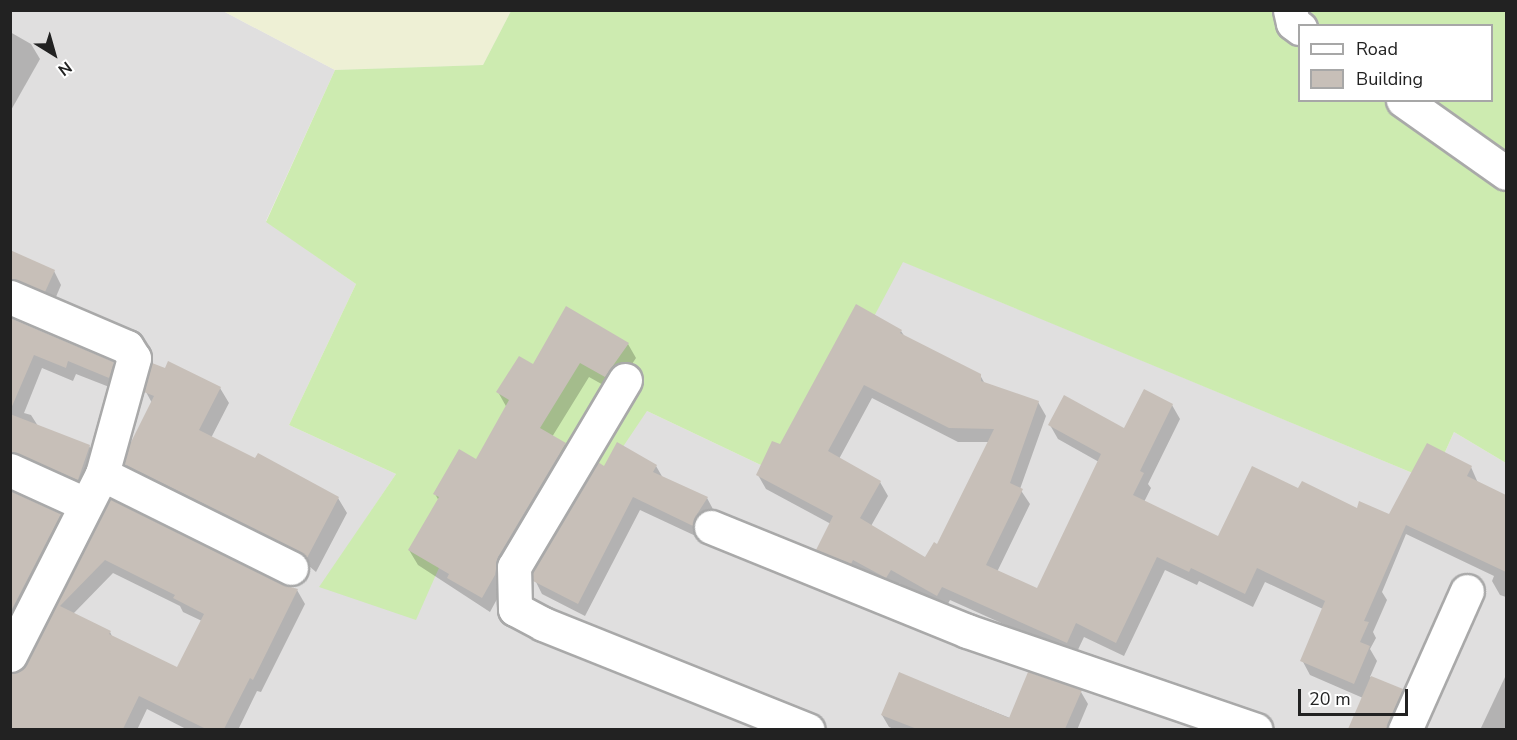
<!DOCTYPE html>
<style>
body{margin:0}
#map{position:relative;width:1517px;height:740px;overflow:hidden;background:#f2efe9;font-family:"Nunito Sans",sans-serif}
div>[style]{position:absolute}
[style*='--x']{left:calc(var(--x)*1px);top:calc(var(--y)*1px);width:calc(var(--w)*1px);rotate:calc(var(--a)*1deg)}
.residential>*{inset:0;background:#e0dfdf}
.farmland>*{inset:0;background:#eef0d5}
.grass>*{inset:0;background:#cdebb0}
.shadow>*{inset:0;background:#0003}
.building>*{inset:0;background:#c7bfb8}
.roads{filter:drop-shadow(2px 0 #a9a9a9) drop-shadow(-2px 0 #a9a9a9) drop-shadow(0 2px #a9a9a9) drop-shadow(0 -2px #a9a9a9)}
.minor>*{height:33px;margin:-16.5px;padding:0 16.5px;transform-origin:16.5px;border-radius:16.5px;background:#fff}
span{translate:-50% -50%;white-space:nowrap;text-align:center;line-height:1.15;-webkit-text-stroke:4.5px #fff;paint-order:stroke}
.frame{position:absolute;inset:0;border:12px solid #222;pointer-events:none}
.legend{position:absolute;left:1298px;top:24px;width:195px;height:78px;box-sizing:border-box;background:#fff;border:2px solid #a7a7a7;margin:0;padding:8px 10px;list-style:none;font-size:18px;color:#222}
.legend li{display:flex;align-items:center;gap:12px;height:30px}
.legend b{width:30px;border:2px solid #a7a7a7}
.north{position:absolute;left:24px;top:24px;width:60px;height:60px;-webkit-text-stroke:4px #fff;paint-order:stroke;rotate:143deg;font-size:16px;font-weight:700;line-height:24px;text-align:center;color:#222}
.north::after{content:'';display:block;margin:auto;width:21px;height:27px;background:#222;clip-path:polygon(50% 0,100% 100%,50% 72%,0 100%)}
.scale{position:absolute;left:1298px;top:689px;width:110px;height:27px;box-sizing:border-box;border:3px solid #222;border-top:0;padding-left:8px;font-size:18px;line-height:21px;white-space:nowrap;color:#222;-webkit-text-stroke:4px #fff;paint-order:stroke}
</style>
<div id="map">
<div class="residential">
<i style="clip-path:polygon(10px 11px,223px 11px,335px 70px,266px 221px,356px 284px,289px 425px,396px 474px,320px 587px,502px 425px,647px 411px,788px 478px,902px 261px,1432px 481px,1454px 432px,1506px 463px,1506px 729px,11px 729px)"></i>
</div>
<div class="farmland">
<i style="clip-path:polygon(223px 11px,511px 11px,483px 65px,335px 70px)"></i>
</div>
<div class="grass">
<i style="clip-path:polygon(evenodd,511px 11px,1506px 11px,1506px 463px,1454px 432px,1432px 481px,903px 262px,788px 478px,647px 411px,604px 475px,502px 425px,416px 620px,319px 587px,396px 474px,289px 425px,356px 284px,266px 222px,335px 70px,483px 65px,511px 11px,1300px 26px,1492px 26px,1492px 100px,1300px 100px,1300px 26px)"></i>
</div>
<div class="shadow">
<i style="clip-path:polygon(10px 32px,31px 44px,40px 59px,10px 112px)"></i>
<i style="clip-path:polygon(10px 251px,54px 271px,61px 285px,53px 304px,10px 294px)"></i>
<i style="clip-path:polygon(10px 319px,112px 363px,120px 376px,117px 390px,76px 374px,73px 381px,42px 368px,24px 413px,31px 415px,38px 426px,89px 446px,97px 460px,85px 493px,10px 467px)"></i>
<i style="clip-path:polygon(evenodd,901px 331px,905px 337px,980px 375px,985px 384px,1038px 402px,1046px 416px,1020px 489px,1030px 504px,997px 572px,1037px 590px,1099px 462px,1058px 439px,1050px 425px,1125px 430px,1172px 405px,1180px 419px,1148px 484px,1151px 488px,1144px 502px,1218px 538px,1299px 490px,1357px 510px,1389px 516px,1427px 445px,1471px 467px,1478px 483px,1506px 497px,1506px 597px,1500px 595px,1492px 581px,1494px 576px,1406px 534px,1382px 592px,1387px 600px,1373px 632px,1376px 638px,1370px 649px,1377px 661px,1370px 677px,1402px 691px,1410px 705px,1400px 730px,1350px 730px,1363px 698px,1310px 675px,1302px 660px,1323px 609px,1265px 582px,1253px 607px,1199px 581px,1197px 585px,1165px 570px,1124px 656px,1084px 637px,1075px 656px,950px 600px,945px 609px,899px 583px,894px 591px,826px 563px,818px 549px,831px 524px,766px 489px,758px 475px,781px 446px,901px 331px,872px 398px,958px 442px,989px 442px,937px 546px,926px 559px,871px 526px,888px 496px,880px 482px,839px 459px,872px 398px)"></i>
<i style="clip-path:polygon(628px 344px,636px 358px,614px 391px,589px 377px,552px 437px,564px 444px,573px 459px,490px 612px,418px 565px,409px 550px,439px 501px,435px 494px,476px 461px,507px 408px,498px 392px,533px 366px)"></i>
<i style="clip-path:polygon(220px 388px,229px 403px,211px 438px,338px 498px,347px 513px,316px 572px,309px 566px,134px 479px,126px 464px,152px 403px,146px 392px)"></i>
<i style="clip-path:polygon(656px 466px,663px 478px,707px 498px,714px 511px,700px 538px,640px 510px,585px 616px,542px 594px,535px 580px,604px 468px)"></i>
<i style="clip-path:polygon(10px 492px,60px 515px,68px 528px,10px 641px)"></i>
<i style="clip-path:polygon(evenodd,111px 501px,282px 586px,297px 590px,305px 604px,261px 692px,257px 691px,238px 730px,188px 730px,147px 709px,137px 730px,10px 730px,10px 675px,22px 672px,28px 665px,111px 501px,113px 573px,180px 606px,183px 612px,202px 621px,178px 669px,113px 638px,110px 632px,73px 614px,113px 573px)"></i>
<i style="clip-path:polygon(900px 674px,1010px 718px,1081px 692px,1088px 704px,1077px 730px,896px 730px,889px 727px,882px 715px)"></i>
<i style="clip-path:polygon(1506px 675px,1506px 730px,1480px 730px)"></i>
</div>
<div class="building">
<i style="clip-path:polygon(10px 250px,55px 270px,45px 292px,10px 279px)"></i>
<i style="clip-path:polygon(evenodd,856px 304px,902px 330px,900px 333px,981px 374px,981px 381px,1039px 401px,1010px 483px,1023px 489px,986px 565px,1037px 588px,1101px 454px,1048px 425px,1064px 395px,1124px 428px,1144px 389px,1173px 404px,1140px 471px,1144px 473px,1133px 495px,1218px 536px,1252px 466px,1298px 488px,1302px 481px,1357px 508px,1359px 501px,1389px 514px,1427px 443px,1472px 466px,1467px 476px,1506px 495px,1506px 572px,1406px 525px,1364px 621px,1369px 622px,1360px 642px,1370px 646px,1354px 684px,1300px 661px,1325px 601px,1257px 568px,1245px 594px,1191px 568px,1189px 572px,1157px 557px,1116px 643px,1076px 623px,1067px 643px,942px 587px,937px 596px,891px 570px,886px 578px,853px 560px,851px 564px,816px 550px,833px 516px,756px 475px,772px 441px,780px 444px,856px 304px,864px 385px,949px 428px,994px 429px,937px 544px,934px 542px,925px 557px,860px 518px,881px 481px,828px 451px,864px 385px)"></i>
<i style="clip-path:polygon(566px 306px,629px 343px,605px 377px,580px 363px,540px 428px,566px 443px,498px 557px,495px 575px,482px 598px,447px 578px,449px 574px,408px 550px,439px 497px,433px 494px,459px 449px,476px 459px,509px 400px,496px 392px,519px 356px,533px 364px)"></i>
<i style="clip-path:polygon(10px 318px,114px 362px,109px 378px,68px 361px,66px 368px,34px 355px,10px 411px)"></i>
<i style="clip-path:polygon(168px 361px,221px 387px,199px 430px,255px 458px,258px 453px,339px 497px,307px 558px,299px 551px,124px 464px,129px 446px,154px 396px,144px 392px,152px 363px,165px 368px)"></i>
<i style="clip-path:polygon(10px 414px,90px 445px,78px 480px,10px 452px)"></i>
<i style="clip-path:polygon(617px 442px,657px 465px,653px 472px,708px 497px,694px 519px,693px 526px,633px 497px,578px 604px,533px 581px,533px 572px,598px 462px,604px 466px)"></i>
<i style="clip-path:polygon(10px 491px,61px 514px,10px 613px)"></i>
<i style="clip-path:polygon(evenodd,110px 499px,283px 585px,298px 589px,253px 680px,250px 678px,224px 729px,206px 729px,139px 696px,123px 729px,10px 729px,10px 674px,20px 671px,27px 663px,110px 499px,105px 560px,175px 595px,173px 598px,204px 614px,177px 667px,109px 634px,111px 631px,60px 606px,105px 560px)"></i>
<i style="clip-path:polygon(899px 672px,1009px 718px,1028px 672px,1082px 690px,1065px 729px,917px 729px,881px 715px)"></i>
<i style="clip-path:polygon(1371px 676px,1403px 689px,1386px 729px,1348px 729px)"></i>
</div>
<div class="roads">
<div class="minor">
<i style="--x:1290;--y:10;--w:13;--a:77"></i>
<i style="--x:1293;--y:23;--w:9;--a:36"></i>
<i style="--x:1403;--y:100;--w:126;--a:35.3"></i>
<i style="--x:10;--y:297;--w:127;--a:23.1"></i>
<i style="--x:127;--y:347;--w:13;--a:58"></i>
<i style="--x:134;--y:358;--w:120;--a:105.4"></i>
<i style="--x:102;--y:474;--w:203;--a:116.9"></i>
<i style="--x:625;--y:380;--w:217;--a:120.7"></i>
<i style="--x:514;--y:567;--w:42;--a:88.6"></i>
<i style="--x:515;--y:609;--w:32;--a:28"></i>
<i style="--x:543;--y:624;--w:285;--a:21.8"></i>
<i style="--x:10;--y:470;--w:82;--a:24.4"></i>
<i style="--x:102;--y:474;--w:211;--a:26.4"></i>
<i style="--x:711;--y:527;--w:276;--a:22.1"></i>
<i style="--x:967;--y:631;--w:305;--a:18.9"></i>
<i style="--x:1405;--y:730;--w:152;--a:-66"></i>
</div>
</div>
<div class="frame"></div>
<ul class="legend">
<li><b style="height:8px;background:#fff"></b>Road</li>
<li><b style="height:16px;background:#c7bfb8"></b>Building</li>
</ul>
<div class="north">N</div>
<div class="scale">20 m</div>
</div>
